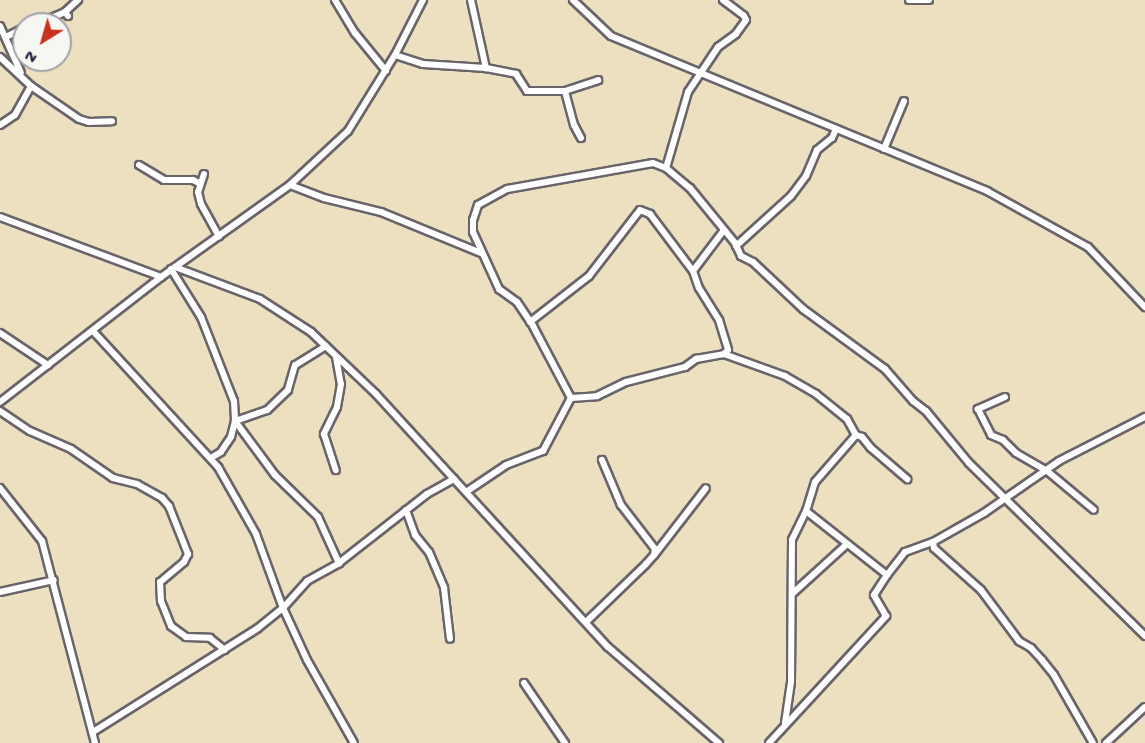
<!DOCTYPE html>
<style>
body{margin:0}
#map{position:relative;width:1145px;height:743px;overflow:hidden;background:#ece0c0;font-family:"Gochi Hand",sans-serif}
div>[style]{position:absolute}
[style*='--x']{left:calc(var(--x)*1px);top:calc(var(--y)*1px);width:calc(var(--w)*1px);rotate:calc(var(--a)*1deg)}
.roads{filter:drop-shadow(2px 0 #69646a) drop-shadow(-2px 0 #69646a) drop-shadow(0 2px #69646a) drop-shadow(0 -2px #69646a)}
.minor>*{height:6px;margin:-3px;padding:0 3px;transform-origin:3px;border-radius:3px;background:#fff}
span{translate:-50% -50%;white-space:nowrap;text-align:center;line-height:1.15;-webkit-text-stroke:4.5px #f6f6f2;paint-order:stroke}
.north{position:absolute;left:12px;top:12px;width:60px;height:60px;box-sizing:border-box;background:#f6f6f2;border:2px solid #a1a1a9;border-radius:50%;rotate:217deg;font-size:16px;font-weight:700;line-height:24px;text-align:center;color:#22223b}
.north::after{content:'';display:block;margin:auto;width:21px;height:27px;background:#c8321e;clip-path:polygon(50% 0,100% 100%,50% 72%,0 100%)}
</style>
<div id="map">
<div class="roads">
<div class="minor">
<i style="--x:335;--y:0;--w:39;--a:59"></i>
<i style="--x:355;--y:33;--w:49;--a:50.8"></i>
<i style="--x:471;--y:0;--w:70;--a:77.6"></i>
<i style="--x:573;--y:0;--w:52;--a:43.5"></i>
<i style="--x:611;--y:36;--w:407;--a:22.4"></i>
<i style="--x:987;--y:191;--w:115;--a:29"></i>
<i style="--x:1088;--y:247;--w:83;--a:46.5"></i>
<i style="--x:723;--y:0;--w:26;--a:37"></i>
<i style="--x:744;--y:16;--w:4;--a:63"></i>
<i style="--x:746;--y:20;--w:17;--a:126"></i>
<i style="--x:736;--y:34;--w:22;--a:144"></i>
<i style="--x:718;--y:47;--w:54;--a:123.7"></i>
<i style="--x:688;--y:92;--w:79;--a:106.1"></i>
<i style="--x:666;--y:168;--w:31;--a:40"></i>
<i style="--x:690;--y:188;--w:71;--a:50.7"></i>
<i style="--x:735;--y:243;--w:14;--a:65"></i>
<i style="--x:741;--y:256;--w:13;--a:27"></i>
<i style="--x:753;--y:262;--w:69;--a:43.2"></i>
<i style="--x:803;--y:309;--w:102;--a:36.2"></i>
<i style="--x:885;--y:369;--w:43;--a:48.8"></i>
<i style="--x:913;--y:401;--w:16;--a:38"></i>
<i style="--x:926;--y:411;--w:67;--a:50.4"></i>
<i style="--x:969;--y:463;--w:247;--a:44.5"></i>
<i style="--x:909;--y:0;--w:20;--a:0"></i>
<i style="--x:65;--y:12;--w:18;--a:-43"></i>
<i style="--x:37;--y:24;--w:30;--a:-23"></i>
<i style="--x:65;--y:12;--w:5;--a:53"></i>
<i style="--x:0;--y:26;--w:51;--a:65.9"></i>
<i style="--x:6;--y:37;--w:20;--a:-27"></i>
<i style="--x:395;--y:55;--w:29;--a:18"></i>
<i style="--x:423;--y:64;--w:63;--a:3.6"></i>
<i style="--x:486;--y:68;--w:31;--a:11"></i>
<i style="--x:516;--y:74;--w:20;--a:57"></i>
<i style="--x:527;--y:91;--w:38;--a:0"></i>
<i style="--x:0;--y:57;--w:42;--a:43.1"></i>
<i style="--x:31;--y:86;--w:58;--a:34.5"></i>
<i style="--x:79;--y:119;--w:10;--a:17"></i>
<i style="--x:89;--y:122;--w:23;--a:-2"></i>
<i style="--x:0;--y:125;--w:18;--a:-34"></i>
<i style="--x:15;--y:115;--w:33;--a:-61"></i>
<i style="--x:581;--y:138;--w:15;--a:-118"></i>
<i style="--x:574;--y:125;--w:35;--a:-105"></i>
<i style="--x:565;--y:91;--w:35;--a:-18"></i>
<i style="--x:884;--y:149;--w:52;--a:-67.4"></i>
<i style="--x:139;--y:165;--w:29;--a:31"></i>
<i style="--x:164;--y:180;--w:29;--a:0"></i>
<i style="--x:193;--y:180;--w:7;--a:27"></i>
<i style="--x:666;--y:168;--w:14;--a:-159"></i>
<i style="--x:653;--y:163;--w:148;--a:169.9"></i>
<i style="--x:507;--y:189;--w:33;--a:151"></i>
<i style="--x:478;--y:205;--w:16;--a:108"></i>
<i style="--x:473;--y:220;--w:12;--a:90"></i>
<i style="--x:473;--y:232;--w:63;--a:65.5"></i>
<i style="--x:499;--y:289;--w:22;--a:36"></i>
<i style="--x:517;--y:302;--w:29;--a:56"></i>
<i style="--x:533;--y:326;--w:81;--a:62.2"></i>
<i style="--x:571;--y:398;--w:26;--a:-4"></i>
<i style="--x:597;--y:396;--w:32;--a:-26"></i>
<i style="--x:626;--y:382;--w:61;--a:-14.3"></i>
<i style="--x:685;--y:367;--w:14;--a:-36"></i>
<i style="--x:696;--y:359;--w:28;--a:-10"></i>
<i style="--x:204;--y:174;--w:19;--a:108"></i>
<i style="--x:198;--y:192;--w:12;--a:76"></i>
<i style="--x:201;--y:204;--w:37;--a:61"></i>
<i style="--x:290;--y:185;--w:36;--a:21"></i>
<i style="--x:324;--y:198;--w:59;--a:13.8"></i>
<i style="--x:381;--y:212;--w:108;--a:22.3"></i>
<i style="--x:0;--y:217;--w:172;--a:20.4"></i>
<i style="--x:724;--y:230;--w:51;--a:127.1"></i>
<i style="--x:693;--y:271;--w:18;--a:71"></i>
<i style="--x:699;--y:288;--w:38;--a:58"></i>
<i style="--x:719;--y:320;--w:31;--a:73"></i>
<i style="--x:728;--y:350;--w:6;--a:135"></i>
<i style="--x:724;--y:354;--w:65;--a:19.8"></i>
<i style="--x:785;--y:376;--w:36;--a:30"></i>
<i style="--x:816;--y:394;--w:40;--a:39"></i>
<i style="--x:847;--y:419;--w:18;--a:61"></i>
<i style="--x:856;--y:435;--w:62;--a:131.1"></i>
<i style="--x:815;--y:482;--w:30;--a:107"></i>
<i style="--x:806;--y:511;--w:32;--a:116"></i>
<i style="--x:792;--y:540;--w:142;--a:90.4"></i>
<i style="--x:791;--y:682;--w:41;--a:98.3"></i>
<i style="--x:736;--y:246;--w:74;--a:-42.3"></i>
<i style="--x:791;--y:196;--w:25;--a:-53"></i>
<i style="--x:806;--y:176;--w:28;--a:-67"></i>
<i style="--x:817;--y:150;--w:19;--a:-39"></i>
<i style="--x:832;--y:138;--w:10;--a:-66"></i>
<i style="--x:175;--y:267;--w:91;--a:20.6"></i>
<i style="--x:260;--y:299;--w:61;--a:32.9"></i>
<i style="--x:311;--y:332;--w:90;--a:43.6"></i>
<i style="--x:376;--y:394;--w:343;--a:47.5"></i>
<i style="--x:608;--y:647;--w:147;--a:40.9"></i>
<i style="--x:171;--y:269;--w:57;--a:58"></i>
<i style="--x:201;--y:317;--w:90;--a:68.6"></i>
<i style="--x:234;--y:401;--w:20;--a:87"></i>
<i style="--x:235;--y:421;--w:16;--a:104"></i>
<i style="--x:231;--y:437;--w:18;--a:124"></i>
<i style="--x:221;--y:452;--w:12;--a:149"></i>
<i style="--x:530;--y:322;--w:75;--a:-37.9"></i>
<i style="--x:589;--y:276;--w:83;--a:-52.3"></i>
<i style="--x:640;--y:210;--w:11;--a:22"></i>
<i style="--x:650;--y:214;--w:71;--a:53"></i>
<i style="--x:93;--y:331;--w:185;--a:47.4"></i>
<i style="--x:218;--y:467;--w:77;--a:60.4"></i>
<i style="--x:256;--y:534;--w:79;--a:70"></i>
<i style="--x:283;--y:608;--w:57;--a:65.2"></i>
<i style="--x:307;--y:660;--w:95;--a:60.5"></i>
<i style="--x:0;--y:333;--w:58;--a:33.7"></i>
<i style="--x:326;--y:346;--w:36;--a:148"></i>
<i style="--x:295;--y:365;--w:26;--a:106"></i>
<i style="--x:288;--y:390;--w:29;--a:136"></i>
<i style="--x:267;--y:410;--w:34;--a:161"></i>
<i style="--x:235;--y:421;--w:67;--a:53.5"></i>
<i style="--x:275;--y:475;--w:60;--a:44.3"></i>
<i style="--x:318;--y:517;--w:51;--a:65.5"></i>
<i style="--x:336;--y:357;--w:27;--a:80"></i>
<i style="--x:341;--y:384;--w:23;--a:100"></i>
<i style="--x:337;--y:407;--w:30;--a:116"></i>
<i style="--x:324;--y:434;--w:38;--a:72"></i>
<i style="--x:1005;--y:397;--w:30;--a:156"></i>
<i style="--x:978;--y:409;--w:29;--a:63"></i>
<i style="--x:991;--y:435;--w:13;--a:23"></i>
<i style="--x:1003;--y:440;--w:18;--a:45"></i>
<i style="--x:1016;--y:453;--w:34;--a:30"></i>
<i style="--x:1046;--y:470;--w:62;--a:39.8"></i>
<i style="--x:0;--y:402;--w:204;--a:-37.8"></i>
<i style="--x:161;--y:277;--w:158;--a:-35.5"></i>
<i style="--x:290;--y:185;--w:79;--a:-43"></i>
<i style="--x:348;--y:131;--w:89;--a:-58.3"></i>
<i style="--x:395;--y:55;--w:62;--a:-63"></i>
<i style="--x:0;--y:411;--w:36;--a:34"></i>
<i style="--x:30;--y:431;--w:45;--a:23.7"></i>
<i style="--x:71;--y:449;--w:51;--a:34.6"></i>
<i style="--x:113;--y:478;--w:25;--a:14"></i>
<i style="--x:137;--y:484;--w:29;--a:29"></i>
<i style="--x:162;--y:498;--w:11;--a:49"></i>
<i style="--x:169;--y:506;--w:52;--a:68.4"></i>
<i style="--x:188;--y:554;--w:9;--a:117"></i>
<i style="--x:184;--y:562;--w:31;--a:140"></i>
<i style="--x:160;--y:582;--w:19;--a:87"></i>
<i style="--x:161;--y:601;--w:27;--a:68"></i>
<i style="--x:171;--y:626;--w:19;--a:36"></i>
<i style="--x:186;--y:637;--w:24;--a:2"></i>
<i style="--x:210;--y:638;--w:19;--a:39"></i>
<i style="--x:856;--y:435;--w:6;--a:18"></i>
<i style="--x:862;--y:437;--w:14;--a:51"></i>
<i style="--x:871;--y:448;--w:48;--a:40.7"></i>
<i style="--x:0;--y:488;--w:68;--a:51.6"></i>
<i style="--x:42;--y:541;--w:209;--a:75.3"></i>
<i style="--x:466;--y:492;--w:48;--a:-34"></i>
<i style="--x:506;--y:465;--w:40;--a:-21"></i>
<i style="--x:543;--y:451;--w:60;--a:-62.2"></i>
<i style="--x:406;--y:510;--w:27;--a:70"></i>
<i style="--x:415;--y:535;--w:22;--a:51"></i>
<i style="--x:429;--y:552;--w:39;--a:67"></i>
<i style="--x:444;--y:588;--w:51;--a:83.3"></i>
<i style="--x:933;--y:542;--w:6;--a:81"></i>
<i style="--x:934;--y:548;--w:63;--a:41.8"></i>
<i style="--x:981;--y:590;--w:64;--a:53.3"></i>
<i style="--x:1019;--y:641;--w:14;--a:30"></i>
<i style="--x:1031;--y:648;--w:16;--a:47"></i>
<i style="--x:1042;--y:660;--w:19;--a:51"></i>
<i style="--x:1054;--y:675;--w:78;--a:60.2"></i>
<i style="--x:655;--y:554;--w:83;--a:-52.3"></i>
<i style="--x:887;--y:575;--w:29;--a:-52"></i>
<i style="--x:905;--y:552;--w:30;--a:-20"></i>
<i style="--x:933;--y:542;--w:59;--a:-29.6"></i>
<i style="--x:984;--y:513;--w:91;--a:-34.7"></i>
<i style="--x:1059;--y:461;--w:97;--a:-27.1"></i>
<i style="--x:0;--y:592;--w:55;--a:-12.5"></i>
<i style="--x:792;--y:594;--w:74;--a:-42.3"></i>
<i style="--x:586;--y:622;--w:83;--a:-44"></i>
<i style="--x:646;--y:564;--w:12;--a:-48"></i>
<i style="--x:654;--y:555;--w:6;--a:-81"></i>
<i style="--x:655;--y:549;--w:56;--a:-127.7"></i>
<i style="--x:621;--y:505;--w:49;--a:-112.9"></i>
<i style="--x:524;--y:683;--w:73;--a:55.7"></i>
<i style="--x:93;--y:732;--w:195;--a:-32.2"></i>
<i style="--x:258;--y:628;--w:32;--a:-39"></i>
<i style="--x:283;--y:608;--w:36;--a:-48"></i>
<i style="--x:307;--y:581;--w:37;--a:-29"></i>
<i style="--x:339;--y:563;--w:112;--a:-38.1"></i>
<i style="--x:427;--y:494;--w:31;--a:-29"></i>
<i style="--x:769;--y:743;--w:173;--a:-47.3"></i>
<i style="--x:886;--y:616;--w:24;--a:-120"></i>
<i style="--x:874;--y:595;--w:24;--a:-57"></i>
<i style="--x:887;--y:575;--w:103;--a:-141.7"></i>
<i style="--x:1106;--y:743;--w:53;--a:-42.7"></i>
</div>
</div>
<div class="north">N</div>
</div>
